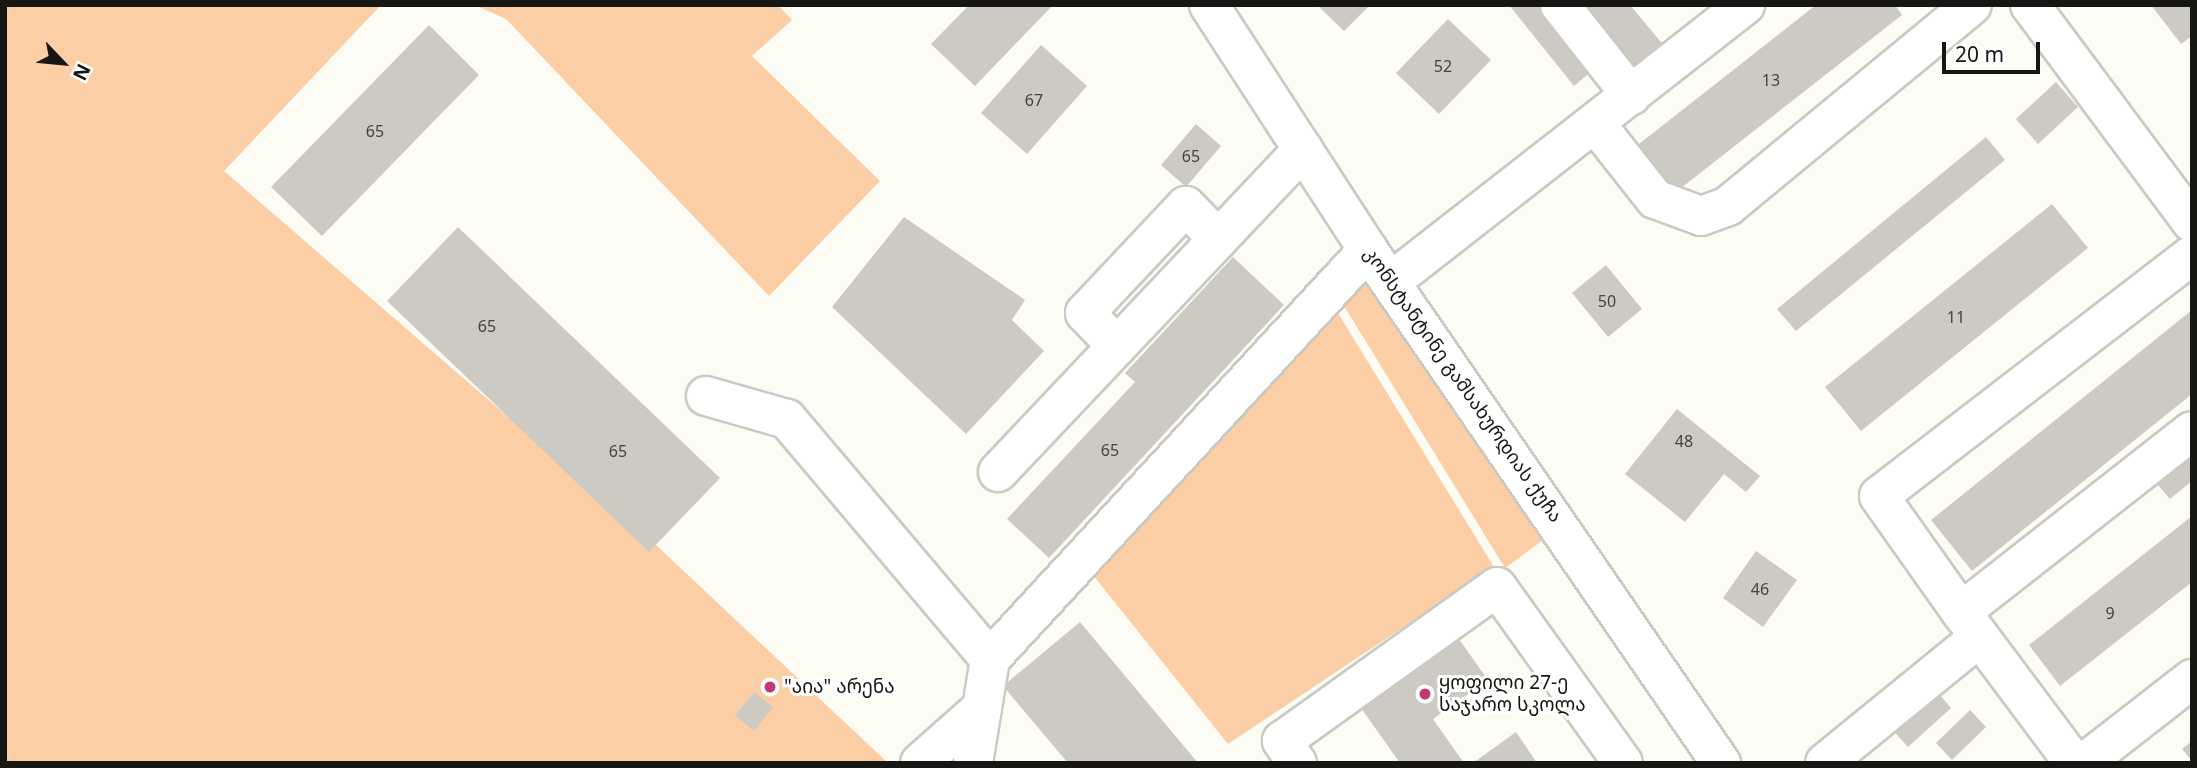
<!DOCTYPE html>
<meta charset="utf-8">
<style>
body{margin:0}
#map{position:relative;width:2197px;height:768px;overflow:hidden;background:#fcfcf5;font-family:Georgia,"Noto Sans Georgian",serif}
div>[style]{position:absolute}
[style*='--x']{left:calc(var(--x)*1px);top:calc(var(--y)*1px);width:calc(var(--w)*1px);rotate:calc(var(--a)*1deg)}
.green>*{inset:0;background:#fccea5}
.building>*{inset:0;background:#cdcac4}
.roads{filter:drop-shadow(2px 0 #cacac3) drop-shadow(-2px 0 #cacac3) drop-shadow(0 2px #cacac3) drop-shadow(0 -2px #cacac3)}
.minor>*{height:38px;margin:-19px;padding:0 19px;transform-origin:19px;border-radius:19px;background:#fff}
.dots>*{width:19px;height:19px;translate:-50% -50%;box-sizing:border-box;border:4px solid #fff;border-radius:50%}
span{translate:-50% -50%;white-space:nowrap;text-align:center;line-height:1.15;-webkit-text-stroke:6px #fff;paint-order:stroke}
.number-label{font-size:16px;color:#44433f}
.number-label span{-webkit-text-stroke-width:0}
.street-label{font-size:19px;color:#161613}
.poi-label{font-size:19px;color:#161613}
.left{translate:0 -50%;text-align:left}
.frame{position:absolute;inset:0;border:7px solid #161613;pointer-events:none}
.north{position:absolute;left:28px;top:28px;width:70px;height:70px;-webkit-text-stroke:5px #fff;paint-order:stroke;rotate:116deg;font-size:19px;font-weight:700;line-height:28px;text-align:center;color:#161613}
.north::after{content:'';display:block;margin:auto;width:24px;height:32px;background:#161613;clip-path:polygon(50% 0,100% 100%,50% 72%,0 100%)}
.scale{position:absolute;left:1942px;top:42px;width:98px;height:32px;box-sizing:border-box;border:4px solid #161613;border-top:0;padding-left:9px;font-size:21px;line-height:24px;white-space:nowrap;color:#161613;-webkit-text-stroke:5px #fff;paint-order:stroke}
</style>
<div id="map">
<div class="green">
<i style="clip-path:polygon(5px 5px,381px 5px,224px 171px,656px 545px,888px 763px,5px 763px)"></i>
<i style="clip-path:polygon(475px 5px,778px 5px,792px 20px,752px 56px,880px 181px,769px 296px,506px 19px)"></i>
<i style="clip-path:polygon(1368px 250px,1561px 527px,1505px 568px,1333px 288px)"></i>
<i style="clip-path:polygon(1330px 300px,1494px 567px,1228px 744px,1085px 565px)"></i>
</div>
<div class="building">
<i style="clip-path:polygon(969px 5px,1053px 5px,975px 86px,931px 44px)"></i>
<i style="clip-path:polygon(1317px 5px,1370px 5px,1344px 31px)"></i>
<i style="clip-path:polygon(1509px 5px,1547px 5px,1597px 67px,1574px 86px)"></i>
<i style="clip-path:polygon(1584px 5px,1630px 5px,1666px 48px,1638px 71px)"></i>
<i style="clip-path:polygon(1816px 5px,1895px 5px,1902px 15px,1676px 192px,1639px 144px)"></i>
<i style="clip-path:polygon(2151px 5px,2192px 5px,2192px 36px,2181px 44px)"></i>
<i style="clip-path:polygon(1448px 19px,1491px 60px,1439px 114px,1396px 73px)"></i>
<i style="clip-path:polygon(429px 25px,479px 75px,322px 236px,271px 187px)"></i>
<i style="clip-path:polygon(1041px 45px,1087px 86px,1027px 154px,981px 113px)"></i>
<i style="clip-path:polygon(2056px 82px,2078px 107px,2038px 144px,2016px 119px)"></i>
<i style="clip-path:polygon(1196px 124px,1221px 146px,1186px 187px,1161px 165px)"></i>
<i style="clip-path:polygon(1986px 137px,2005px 160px,1796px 331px,1777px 309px)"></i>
<i style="clip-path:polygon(2052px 204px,2088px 248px,1861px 431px,1825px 387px)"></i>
<i style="clip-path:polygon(904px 217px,1025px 300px,1012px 320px,1044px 351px,966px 434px,832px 307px)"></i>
<i style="clip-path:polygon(458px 227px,720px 478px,649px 552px,387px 301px)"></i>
<i style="clip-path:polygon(1233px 257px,1284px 305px,1049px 558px,1007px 519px,1135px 382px,1125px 373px)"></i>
<i style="clip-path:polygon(1606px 265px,1642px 309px,1608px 337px,1572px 293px)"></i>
<i style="clip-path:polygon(2192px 310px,2192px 394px,1972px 571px,1931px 520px)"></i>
<i style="clip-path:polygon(1677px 409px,1760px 476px,1746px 492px,1724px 474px,1685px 522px,1625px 474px)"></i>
<i style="clip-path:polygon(2192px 441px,2192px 481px,2170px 499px,2150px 476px)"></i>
<i style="clip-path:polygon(2192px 516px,2192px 582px,2060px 686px,2029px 645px)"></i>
<i style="clip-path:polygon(1756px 551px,1797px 580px,1763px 627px,1723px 598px)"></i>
<i style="clip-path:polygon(1080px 622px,1198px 763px,1068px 763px,1003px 686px)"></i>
<i style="clip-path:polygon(1459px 639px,1488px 680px,1433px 719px,1464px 763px,1400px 763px,1361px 708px)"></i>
<i style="clip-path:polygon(1934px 688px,1951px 708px,1908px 747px,1890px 727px)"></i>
<i style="clip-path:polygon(754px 692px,773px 707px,754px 731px,735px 716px)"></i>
<i style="clip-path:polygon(1970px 710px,1986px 727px,1952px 760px,1936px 743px)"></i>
<i style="clip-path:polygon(1516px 732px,1537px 763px,1473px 763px)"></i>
<i style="clip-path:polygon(2192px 741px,2192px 761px,2182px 749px)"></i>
</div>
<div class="roads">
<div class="minor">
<i style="--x:1209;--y:5;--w:292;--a:57"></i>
<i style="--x:1368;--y:250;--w:623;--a:55.47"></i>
<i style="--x:1560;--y:5;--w:115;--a:51.7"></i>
<i style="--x:2030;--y:5;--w:271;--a:53.3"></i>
<i style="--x:1595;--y:123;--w:97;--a:51.7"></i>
<i style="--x:1655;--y:199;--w:49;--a:20.3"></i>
<i style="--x:1701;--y:216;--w:29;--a:-20"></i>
<i style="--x:1728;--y:206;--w:316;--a:-39.5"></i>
<i style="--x:1393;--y:280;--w:447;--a:-38"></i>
<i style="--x:1117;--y:346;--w:46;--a:-134.1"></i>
<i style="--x:1085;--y:313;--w:147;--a:-46.7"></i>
<i style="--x:1186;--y:206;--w:46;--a:45.9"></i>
<i style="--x:706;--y:396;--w:84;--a:15.9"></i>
<i style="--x:787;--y:419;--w:314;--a:49.8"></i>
<i style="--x:998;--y:472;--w:444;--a:-46.6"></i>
<i style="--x:1961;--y:612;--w:142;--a:-125.3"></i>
<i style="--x:1879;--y:496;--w:395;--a:-37.6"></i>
<i style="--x:920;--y:763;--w:83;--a:-41.6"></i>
<i style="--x:973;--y:763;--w:105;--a:-80.7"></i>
<i style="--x:990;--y:659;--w:557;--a:-47.26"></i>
<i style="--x:1297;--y:763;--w:27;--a:-124"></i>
<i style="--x:1282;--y:741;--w:264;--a:-35.6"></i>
<i style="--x:1497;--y:587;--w:216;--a:54.4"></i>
<i style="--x:1825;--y:763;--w:198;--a:-39.2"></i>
<i style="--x:2074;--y:763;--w:189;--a:-126.8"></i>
<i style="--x:1961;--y:612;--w:293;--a:-38.1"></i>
<i style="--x:2084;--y:763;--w:137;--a:-37.9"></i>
</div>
</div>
<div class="dots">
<i style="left:770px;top:687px;background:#c13976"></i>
<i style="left:1425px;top:694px;background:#c13976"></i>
</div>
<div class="number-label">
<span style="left:1443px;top:66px">52</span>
<span style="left:1771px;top:80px">13</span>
<span style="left:1034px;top:100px">67</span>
<span style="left:375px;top:131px">65</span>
<span style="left:1191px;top:156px">65</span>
<span style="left:1607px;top:301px">50</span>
<span style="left:1956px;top:317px">11</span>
<span style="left:487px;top:326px">65</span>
<span style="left:1684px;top:441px">48</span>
<span style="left:1110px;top:450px">65</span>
<span style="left:618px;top:451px">65</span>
<span style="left:1760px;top:589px">46</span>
<span style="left:2110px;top:613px">9</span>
</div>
<div class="street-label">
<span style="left:1463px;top:385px;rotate:55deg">კონსტანტინე გამსახურდიას ქუჩა</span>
</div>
<div class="poi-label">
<span class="left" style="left:1439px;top:694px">ყოფილი 27-ე<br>საჯარო სკოლა</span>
<span class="left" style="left:784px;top:687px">"აია" არენა</span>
</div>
<div class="frame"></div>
<div class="north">N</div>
<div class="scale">20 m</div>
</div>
